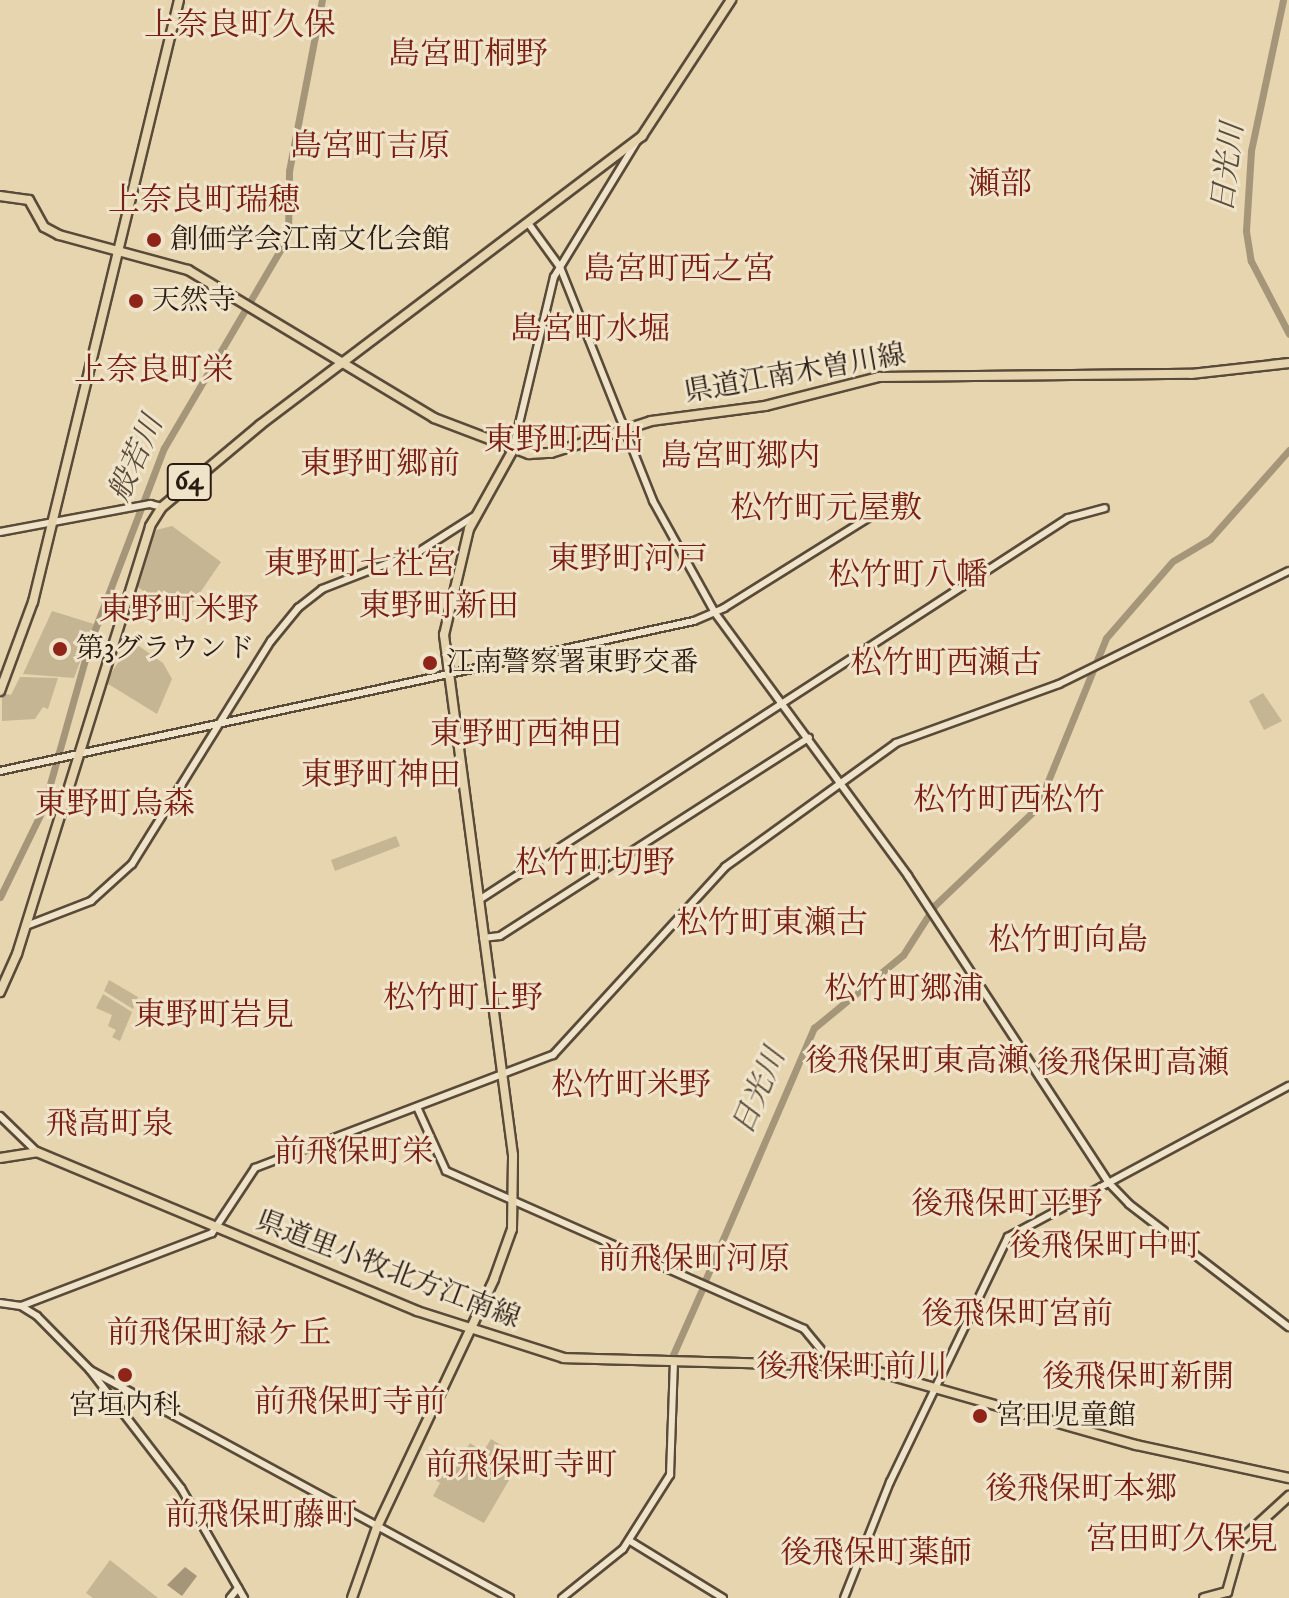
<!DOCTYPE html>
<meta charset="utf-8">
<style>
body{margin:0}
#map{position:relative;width:1289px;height:1598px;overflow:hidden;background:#e6d5ae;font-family:"IM FELL DW Pica","Noto Serif JP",serif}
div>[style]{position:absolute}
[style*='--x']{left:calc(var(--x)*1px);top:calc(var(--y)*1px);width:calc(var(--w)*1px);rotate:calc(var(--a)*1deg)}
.green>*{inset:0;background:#c6b593}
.water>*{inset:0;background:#a69679}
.river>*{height:7px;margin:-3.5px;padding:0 3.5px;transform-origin:3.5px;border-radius:3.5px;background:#a69679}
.roads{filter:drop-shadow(2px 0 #5a4a39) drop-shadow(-2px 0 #5a4a39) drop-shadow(0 2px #5a4a39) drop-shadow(0 -2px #5a4a39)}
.minor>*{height:6px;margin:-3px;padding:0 3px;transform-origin:3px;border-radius:3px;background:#efe4ca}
.major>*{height:8px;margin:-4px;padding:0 4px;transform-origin:4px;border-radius:4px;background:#e6d5ae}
.dots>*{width:22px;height:22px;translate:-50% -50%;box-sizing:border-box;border:4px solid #efe4ca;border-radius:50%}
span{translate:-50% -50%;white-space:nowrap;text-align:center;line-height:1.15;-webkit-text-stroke:6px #efe4ca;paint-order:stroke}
.shield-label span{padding:2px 6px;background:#efe4ca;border:2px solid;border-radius:6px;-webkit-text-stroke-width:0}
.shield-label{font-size:26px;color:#2b1b12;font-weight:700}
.poi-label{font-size:28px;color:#2b1b12}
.left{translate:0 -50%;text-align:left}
.street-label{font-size:28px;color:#2b1b12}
.water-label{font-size:30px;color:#5c4c3b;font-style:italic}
.quarter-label{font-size:32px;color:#7a1f14}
</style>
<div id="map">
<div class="green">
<i style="clip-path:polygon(172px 526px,221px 562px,184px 616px,134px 585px,156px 530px)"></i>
<i style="clip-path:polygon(52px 611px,94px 624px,74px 678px,23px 674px)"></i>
<i style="clip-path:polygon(139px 646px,163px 663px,172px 679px,157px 714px,105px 682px,128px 648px)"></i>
<i style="clip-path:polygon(20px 677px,58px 678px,48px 709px,43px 707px,35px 719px,2px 721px,2px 693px,11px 695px)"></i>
<i style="clip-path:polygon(1263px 693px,1282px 721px,1264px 730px,1249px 701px)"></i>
<i style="clip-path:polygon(396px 836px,400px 846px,335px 871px,331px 860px)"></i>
<i style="clip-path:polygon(109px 980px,138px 997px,133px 1009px,104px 991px)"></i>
<i style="clip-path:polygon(103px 994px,132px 1012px,120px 1041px,112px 1037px,116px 1030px,108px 1026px,112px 1015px,96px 1008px)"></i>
<i style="clip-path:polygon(491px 1439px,522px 1458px,484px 1523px,433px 1496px,440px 1483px,433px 1478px,448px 1445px,463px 1454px,470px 1443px,483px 1452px)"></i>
<i style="clip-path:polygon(110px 1560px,158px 1598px,93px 1598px,86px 1593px)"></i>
</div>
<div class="water">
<i style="clip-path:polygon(185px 1567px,197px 1576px,182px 1596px,167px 1585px)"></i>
</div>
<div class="river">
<i style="--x:1283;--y:0;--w:154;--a:102"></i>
<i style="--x:1251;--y:151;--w:80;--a:93.6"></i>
<i style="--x:1246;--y:231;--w:30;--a:81"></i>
<i style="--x:1251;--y:261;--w:82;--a:62.5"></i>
<i style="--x:1173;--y:561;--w:43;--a:-30.7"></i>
<i style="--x:1210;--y:539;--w:119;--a:-48.4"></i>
<i style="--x:0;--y:897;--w:98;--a:-64"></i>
<i style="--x:43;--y:809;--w:170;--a:-74.3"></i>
<i style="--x:89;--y:645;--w:211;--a:-69.2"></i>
<i style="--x:164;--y:448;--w:245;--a:-59.6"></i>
<i style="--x:288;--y:237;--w:66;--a:-89.1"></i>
<i style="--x:289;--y:171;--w:174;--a:-79.1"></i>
<i style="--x:704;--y:1283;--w:278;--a:-66.7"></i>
<i style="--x:814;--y:1028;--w:115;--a:-39.4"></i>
<i style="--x:903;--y:955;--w:59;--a:-57.4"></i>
<i style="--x:935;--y:905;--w:141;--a:-43.6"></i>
<i style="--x:1037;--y:808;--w:183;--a:-67.9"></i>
<i style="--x:1106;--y:638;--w:99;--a:-49.1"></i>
<i style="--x:672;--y:1357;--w:77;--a:-66.1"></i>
</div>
<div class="roads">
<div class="minor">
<i style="--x:528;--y:223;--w:54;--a:54"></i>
<i style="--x:560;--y:267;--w:252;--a:68.3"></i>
<i style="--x:653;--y:501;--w:128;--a:61"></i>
<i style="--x:715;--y:613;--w:326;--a:53.7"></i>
<i style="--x:908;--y:876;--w:366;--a:56.8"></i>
<i style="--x:1108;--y:1182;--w:30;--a:46"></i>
<i style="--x:1129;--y:1204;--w:202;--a:37.6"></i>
<i style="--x:513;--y:449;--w:177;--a:-76.6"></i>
<i style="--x:554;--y:277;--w:159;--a:-58.6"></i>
<i style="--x:0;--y:532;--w:153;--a:-10.6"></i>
<i style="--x:150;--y:504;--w:12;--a:14"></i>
<i style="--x:0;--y:771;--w:710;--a:-12.2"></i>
<i style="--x:694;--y:621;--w:33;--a:-23"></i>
<i style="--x:724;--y:608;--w:202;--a:-32"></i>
<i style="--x:479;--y:900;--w:702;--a:-32.97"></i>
<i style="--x:1068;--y:518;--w:38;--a:-15"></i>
<i style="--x:26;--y:926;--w:70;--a:-21"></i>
<i style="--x:91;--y:901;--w:55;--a:-42.1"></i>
<i style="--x:132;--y:864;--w:263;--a:-58.1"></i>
<i style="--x:271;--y:641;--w:43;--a:-50.7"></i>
<i style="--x:298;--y:608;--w:31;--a:-38"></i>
<i style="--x:322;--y:589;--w:105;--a:-21.2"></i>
<i style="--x:420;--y:551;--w:67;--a:-32.7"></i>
<i style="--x:483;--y:938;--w:17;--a:-7"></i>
<i style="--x:500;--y:936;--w:367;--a:-32.7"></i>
<i style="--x:417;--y:1107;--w:70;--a:65.6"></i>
<i style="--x:446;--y:1171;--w:391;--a:23.8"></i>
<i style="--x:804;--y:1329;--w:45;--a:50.4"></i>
<i style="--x:0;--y:1116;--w:52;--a:44.2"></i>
<i style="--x:0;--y:1303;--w:21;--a:8"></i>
<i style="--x:21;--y:1306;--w:19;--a:32"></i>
<i style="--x:37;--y:1316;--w:76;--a:45.5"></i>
<i style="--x:90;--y:1370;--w:149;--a:52.4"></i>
<i style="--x:181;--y:1488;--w:127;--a:60.2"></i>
<i style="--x:21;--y:1306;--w:204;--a:-20.9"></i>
<i style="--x:212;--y:1233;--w:78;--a:-56.5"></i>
<i style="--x:255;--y:1168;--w:319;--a:-20.8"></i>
<i style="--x:553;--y:1055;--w:255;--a:-47.5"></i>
<i style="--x:725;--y:867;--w:211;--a:-35.9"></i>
<i style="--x:896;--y:743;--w:173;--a:-19.9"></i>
<i style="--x:1059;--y:684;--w:256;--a:-26.2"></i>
<i style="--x:90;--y:1370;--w:478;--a:28.5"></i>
<i style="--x:630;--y:1541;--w:109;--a:31.5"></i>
<i style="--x:230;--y:1598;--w:13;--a:-51"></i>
<i style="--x:562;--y:1598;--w:78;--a:-38.8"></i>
<i style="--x:623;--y:1549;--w:88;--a:-57.6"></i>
<i style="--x:670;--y:1475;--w:112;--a:-88"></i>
<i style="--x:844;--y:1598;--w:125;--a:-68.4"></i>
<i style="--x:890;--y:1482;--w:272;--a:-64.3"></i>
<i style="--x:1008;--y:1237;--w:319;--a:-28.3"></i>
</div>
<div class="major">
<i style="--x:0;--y:196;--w:29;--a:8"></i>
<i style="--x:29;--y:200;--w:31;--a:61"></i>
<i style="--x:44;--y:227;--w:17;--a:28"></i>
<i style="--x:59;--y:235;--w:134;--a:15.2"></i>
<i style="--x:188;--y:270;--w:287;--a:31"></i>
<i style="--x:434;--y:418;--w:102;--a:20.8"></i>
<i style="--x:529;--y:454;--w:22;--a:-3"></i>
<i style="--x:551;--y:453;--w:105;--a:-17.7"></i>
<i style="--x:651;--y:421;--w:115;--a:-7.5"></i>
<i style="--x:765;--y:406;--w:118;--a:-14.3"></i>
<i style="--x:879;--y:377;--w:312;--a:-0.6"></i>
<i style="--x:1191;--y:374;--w:99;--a:-6.4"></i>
<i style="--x:0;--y:691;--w:95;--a:-69.7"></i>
<i style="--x:33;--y:602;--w:619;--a:-76.37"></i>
<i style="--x:0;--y:992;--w:42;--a:-65.9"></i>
<i style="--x:17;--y:954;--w:448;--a:-72.7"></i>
<i style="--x:150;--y:526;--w:22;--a:-58"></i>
<i style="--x:162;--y:507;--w:128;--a:-39.9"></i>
<i style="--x:260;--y:425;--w:479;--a:-37.1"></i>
<i style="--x:642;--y:136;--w:163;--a:-56.8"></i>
<i style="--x:0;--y:1158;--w:37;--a:-9"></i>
<i style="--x:37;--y:1152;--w:412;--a:22.7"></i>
<i style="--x:417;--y:1311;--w:154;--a:17.7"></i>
<i style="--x:564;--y:1358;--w:293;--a:1.6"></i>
<i style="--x:857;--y:1366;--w:290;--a:15.8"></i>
<i style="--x:1136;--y:1445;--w:157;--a:12.2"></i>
<i style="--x:352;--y:1598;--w:75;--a:-70.6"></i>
<i style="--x:377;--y:1527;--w:274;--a:-64.7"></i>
<i style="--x:494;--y:1279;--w:53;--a:-70.2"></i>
<i style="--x:512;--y:1229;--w:74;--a:-89.2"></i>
<i style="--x:513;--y:1155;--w:525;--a:-97.56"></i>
<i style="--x:444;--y:635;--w:109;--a:-76.7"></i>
<i style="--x:469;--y:529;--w:90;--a:-60.9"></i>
<i style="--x:1204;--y:1598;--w:24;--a:-15"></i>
<i style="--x:1227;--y:1592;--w:55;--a:-74.2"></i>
<i style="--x:1242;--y:1539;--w:64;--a:-42.5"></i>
</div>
</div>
<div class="dots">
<i style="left:154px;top:240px;background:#8f2418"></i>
<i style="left:136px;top:301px;background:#8f2418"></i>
<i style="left:60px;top:649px;background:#8f2418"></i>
<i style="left:430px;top:663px;background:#8f2418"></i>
<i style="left:125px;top:1375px;background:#8f2418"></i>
<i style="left:980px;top:1416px;background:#8f2418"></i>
</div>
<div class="shield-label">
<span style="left:189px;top:482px">64</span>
</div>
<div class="poi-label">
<span class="left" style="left:170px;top:240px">創価学会江南文化会館</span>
<span class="left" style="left:152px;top:301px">天然寺</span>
<span class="left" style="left:76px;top:649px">第3グラウンド</span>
<span class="left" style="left:446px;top:663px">江南警察署東野交番</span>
<span style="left:125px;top:1406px">宮垣内科</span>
<span class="left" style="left:996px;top:1416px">宮田児童館</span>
</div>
<div class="street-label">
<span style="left:795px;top:374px;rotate:-10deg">県道江南木曽川線</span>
<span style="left:388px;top:1270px;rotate:21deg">県道里小牧北方江南線</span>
</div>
<div class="water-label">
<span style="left:1229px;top:168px;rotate:-83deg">日光川</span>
<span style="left:137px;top:459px;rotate:-66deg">般若川</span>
<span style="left:760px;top:1092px;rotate:-67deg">日光川</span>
</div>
<div class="quarter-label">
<span style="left:240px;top:26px">上奈良町久保</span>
<span style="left:468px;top:55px">島宮町桐野</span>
<span style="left:370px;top:147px">島宮町吉原</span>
<span style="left:1000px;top:185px">瀬部</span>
<span style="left:204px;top:201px">上奈良町瑞穂</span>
<span style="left:679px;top:270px">島宮町西之宮</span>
<span style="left:590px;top:330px">島宮町水堀</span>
<span style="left:154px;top:371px">上奈良町栄</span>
<span style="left:564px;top:441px">東野町西出</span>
<span style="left:740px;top:457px">島宮町郷内</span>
<span style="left:380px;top:465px">東野町郷前</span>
<span style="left:826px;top:509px">松竹町元屋敷</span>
<span style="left:628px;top:560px">東野町河戸</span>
<span style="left:360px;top:565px">東野町七社宮</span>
<span style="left:908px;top:576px">松竹町八幡</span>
<span style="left:439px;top:607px">東野町新田</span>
<span style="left:179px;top:611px">東野町米野</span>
<span style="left:946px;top:664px">松竹町西瀬古</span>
<span style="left:526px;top:735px">東野町西神田</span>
<span style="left:381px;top:776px">東野町神田</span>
<span style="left:1009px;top:801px">松竹町西松竹</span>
<span style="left:115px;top:805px">東野町烏森</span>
<span style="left:595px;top:864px">松竹町切野</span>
<span style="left:772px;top:924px">松竹町東瀬古</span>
<span style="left:1068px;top:941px">松竹町向島</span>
<span style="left:904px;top:990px">松竹町郷浦</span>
<span style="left:463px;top:999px">松竹町上野</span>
<span style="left:214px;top:1016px">東野町岩見</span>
<span style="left:917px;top:1062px">後飛保町東高瀬</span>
<span style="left:1133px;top:1064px">後飛保町高瀬</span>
<span style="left:631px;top:1086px">松竹町米野</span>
<span style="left:110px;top:1125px">飛高町泉</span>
<span style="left:354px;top:1153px">前飛保町栄</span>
<span style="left:1007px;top:1205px">後飛保町平野</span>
<span style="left:1105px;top:1247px">後飛保町中町</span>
<span style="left:694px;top:1260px">前飛保町河原</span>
<span style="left:1017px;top:1315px">後飛保町宮前</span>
<span style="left:219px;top:1334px">前飛保町緑ケ丘</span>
<span style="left:852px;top:1368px">後飛保町前川</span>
<span style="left:1138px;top:1378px">後飛保町新開</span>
<span style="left:350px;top:1403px">前飛保町寺前</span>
<span style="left:521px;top:1466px">前飛保町寺町</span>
<span style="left:1081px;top:1490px">後飛保町本郷</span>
<span style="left:261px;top:1516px">前飛保町藤町</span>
<span style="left:1182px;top:1540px">宮田町久保見</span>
<span style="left:876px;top:1554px">後飛保町薬師</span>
</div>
</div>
